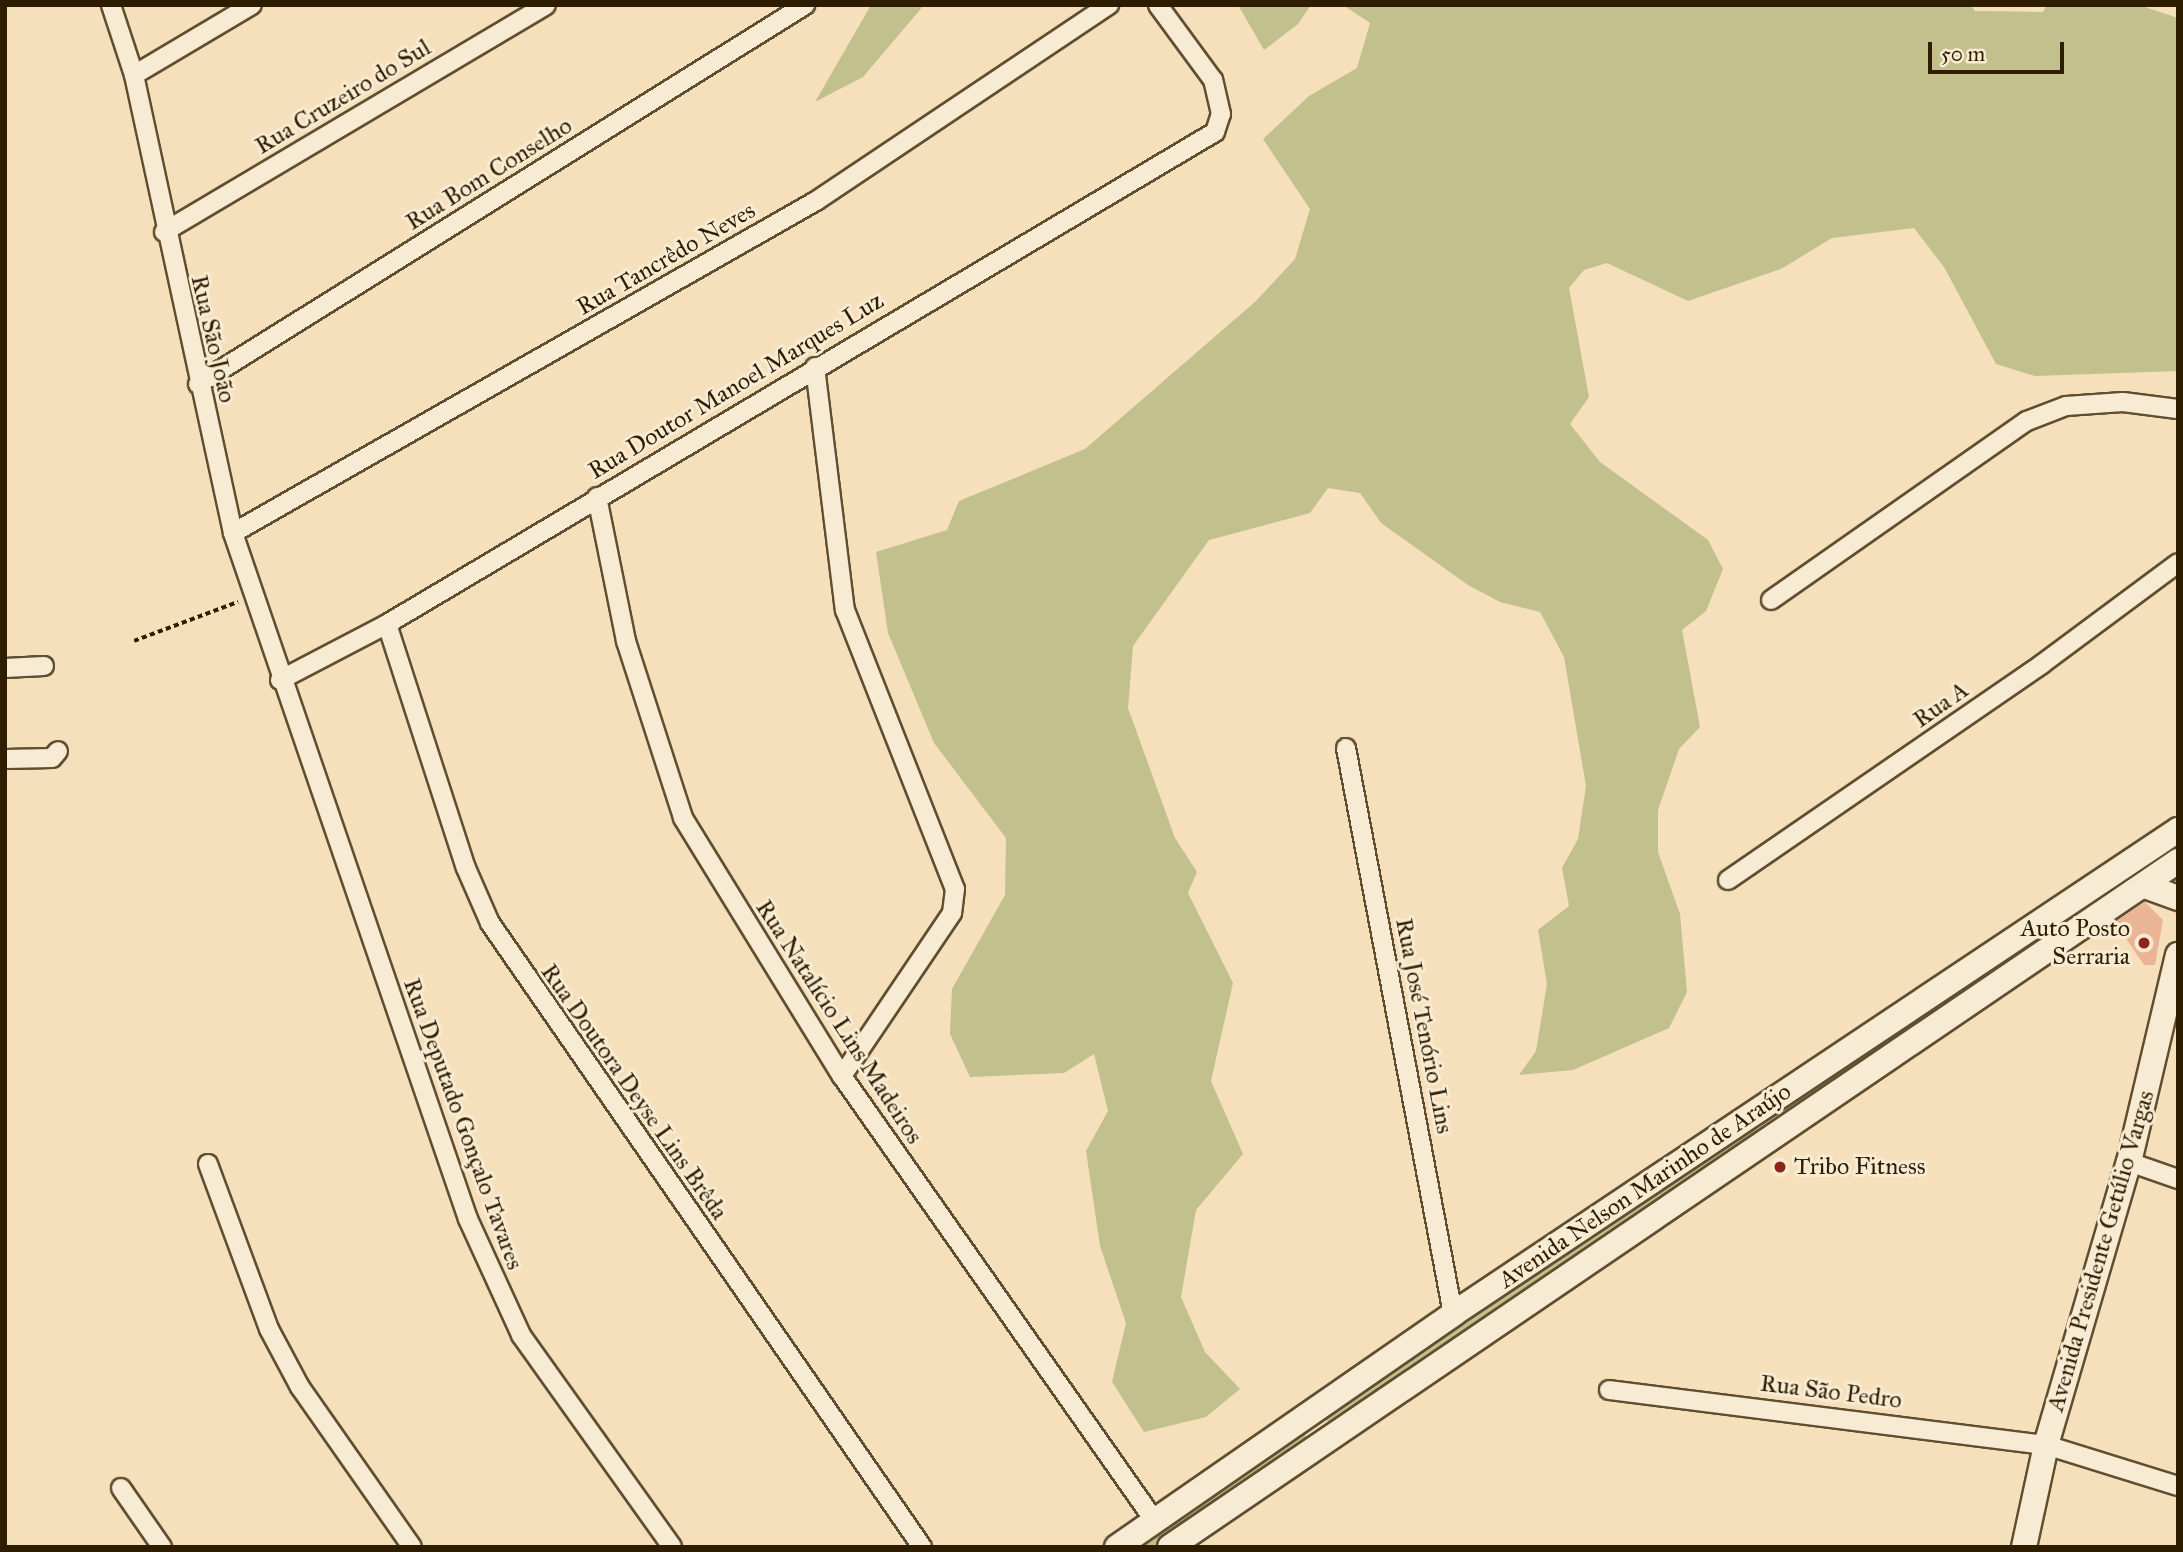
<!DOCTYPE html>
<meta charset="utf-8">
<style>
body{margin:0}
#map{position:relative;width:2183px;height:1552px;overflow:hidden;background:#f5e0bb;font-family:"IM FELL Great Primer",serif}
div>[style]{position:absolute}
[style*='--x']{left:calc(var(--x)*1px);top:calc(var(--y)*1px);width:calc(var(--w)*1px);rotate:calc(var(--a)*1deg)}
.green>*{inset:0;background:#c2c08c}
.building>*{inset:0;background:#eab595}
.path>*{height:3.5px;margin-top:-1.75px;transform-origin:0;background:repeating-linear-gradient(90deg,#2f1d02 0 5px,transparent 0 8.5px)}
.roads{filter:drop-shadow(2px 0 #604e30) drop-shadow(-2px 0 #604e30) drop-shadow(0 2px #604e30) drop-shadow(0 -2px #604e30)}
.street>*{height:18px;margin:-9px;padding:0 9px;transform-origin:9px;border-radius:9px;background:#f8ebd3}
.secondary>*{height:24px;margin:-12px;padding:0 12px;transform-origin:12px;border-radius:12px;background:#f8ebd3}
.dots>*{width:19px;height:19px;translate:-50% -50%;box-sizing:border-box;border:4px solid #f8ebd3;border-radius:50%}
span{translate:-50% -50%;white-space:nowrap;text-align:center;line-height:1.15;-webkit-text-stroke:6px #f8ebd3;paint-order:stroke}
.street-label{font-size:24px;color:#2f1d02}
.poi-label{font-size:24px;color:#2f1d02}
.right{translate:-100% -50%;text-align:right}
.left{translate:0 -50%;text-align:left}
.frame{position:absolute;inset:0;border:7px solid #2f1d02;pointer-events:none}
.scale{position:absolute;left:1928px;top:42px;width:136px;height:32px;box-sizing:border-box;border:4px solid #2f1d02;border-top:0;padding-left:9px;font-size:21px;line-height:24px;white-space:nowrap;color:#2f1d02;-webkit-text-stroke:5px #f8ebd3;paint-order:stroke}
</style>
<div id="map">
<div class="green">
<i style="clip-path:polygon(871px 5px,924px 5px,863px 77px,815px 102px)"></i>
<i style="clip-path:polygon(1238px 5px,1311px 5px,1298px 24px,1264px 50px)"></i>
<i style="clip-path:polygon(1343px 5px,1971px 5px,1975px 11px,2043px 12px,2047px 5px,2139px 5px,2178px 18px,2178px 371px,2035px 376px,1996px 364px,1944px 267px,1914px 228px,1832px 238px,1781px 269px,1688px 301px,1607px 263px,1584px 270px,1569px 288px,1589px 397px,1570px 424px,1600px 462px,1708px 540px,1723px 569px,1706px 611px,1682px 630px,1700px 727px,1679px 749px,1658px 810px,1658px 852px,1680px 914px,1687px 992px,1669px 1028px,1573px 1070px,1519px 1075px,1536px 1051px,1547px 984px,1538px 930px,1569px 906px,1562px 868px,1578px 839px,1586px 786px,1564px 657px,1540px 612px,1500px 602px,1468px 585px,1381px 523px,1360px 493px,1328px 488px,1310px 513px,1209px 540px,1133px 646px,1128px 708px,1175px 838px,1197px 872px,1188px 893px,1233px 983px,1211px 1081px,1243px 1154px,1196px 1210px,1181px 1297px,1205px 1352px,1240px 1389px,1206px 1417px,1144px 1432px,1112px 1382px,1126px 1323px,1100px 1246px,1086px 1151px,1108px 1111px,1094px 1054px,1064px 1073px,970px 1077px,950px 1034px,952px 989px,1005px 895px,1006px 838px,934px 743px,888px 633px,876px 552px,947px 530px,959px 501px,1085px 449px,1256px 301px,1295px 259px,1310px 209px,1263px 139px,1309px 96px,1357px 68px,1370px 23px)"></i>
<i style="clip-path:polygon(2178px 838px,2178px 855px,1778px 1124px,1776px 1110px)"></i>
<i style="clip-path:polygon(1750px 1127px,1761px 1134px,1333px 1423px,1319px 1418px)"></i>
<i style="clip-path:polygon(1305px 1429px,1306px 1442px,1155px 1547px,1129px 1547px)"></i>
</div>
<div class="building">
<i style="clip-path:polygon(2145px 902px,2163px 920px,2155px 965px,2144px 965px,2115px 922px)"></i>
</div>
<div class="path">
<i style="--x:134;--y:641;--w:111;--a:-20.6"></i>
</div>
<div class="roads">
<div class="street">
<i style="--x:111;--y:5;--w:74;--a:71.8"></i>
<i style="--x:134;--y:75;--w:469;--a:77.8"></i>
<i style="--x:233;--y:533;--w:725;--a:71.09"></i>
<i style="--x:468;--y:1219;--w:128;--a:65.4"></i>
<i style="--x:521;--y:1335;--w:260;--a:54.5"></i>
<i style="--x:134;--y:75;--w:137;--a:-30.7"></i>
<i style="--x:164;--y:232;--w:444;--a:-30.7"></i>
<i style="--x:815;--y:367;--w:245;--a:83"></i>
<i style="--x:845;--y:610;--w:300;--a:68.5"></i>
<i style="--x:955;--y:889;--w:24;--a:97"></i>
<i style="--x:952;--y:913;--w:197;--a:124"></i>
<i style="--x:198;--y:384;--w:716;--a:-31.98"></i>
<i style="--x:597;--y:497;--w:147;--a:78.6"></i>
<i style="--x:626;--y:641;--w:186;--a:72.1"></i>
<i style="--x:683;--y:818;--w:303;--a:58.4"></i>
<i style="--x:842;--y:1076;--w:543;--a:54.9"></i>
<i style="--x:233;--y:533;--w:671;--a:-29.66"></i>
<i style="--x:816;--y:201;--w:353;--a:-33.8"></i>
<i style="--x:1771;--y:600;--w:312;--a:-35"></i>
<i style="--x:2027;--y:421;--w:42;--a:-21"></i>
<i style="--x:2066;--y:406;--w:57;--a:-4"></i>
<i style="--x:2123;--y:402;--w:55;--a:7.3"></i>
<i style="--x:387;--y:624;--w:256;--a:72.1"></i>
<i style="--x:466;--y:868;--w:60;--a:66.4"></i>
<i style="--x:490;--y:923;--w:759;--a:55.3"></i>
<i style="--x:5;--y:668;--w:39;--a:-3"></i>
<i style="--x:280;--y:680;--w:121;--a:-27.6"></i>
<i style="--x:387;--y:624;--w:963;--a:-30.72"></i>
<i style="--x:1215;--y:132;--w:19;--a:-72"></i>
<i style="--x:1221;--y:114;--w:35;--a:-103"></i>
<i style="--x:1213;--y:80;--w:93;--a:-126.3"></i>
<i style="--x:1346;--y:748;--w:576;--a:79.29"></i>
<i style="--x:5;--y:759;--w:47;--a:-1.2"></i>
<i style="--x:52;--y:758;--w:9;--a:-49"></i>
<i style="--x:1728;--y:880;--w:381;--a:-34.5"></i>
<i style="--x:2042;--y:664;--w:169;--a:-36.6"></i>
<i style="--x:2129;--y:1162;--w:52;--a:19.1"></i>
<i style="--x:208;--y:1164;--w:176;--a:69.7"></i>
<i style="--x:269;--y:1329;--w:66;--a:61.9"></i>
<i style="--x:300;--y:1387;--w:195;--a:55"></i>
<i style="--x:1609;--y:1390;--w:440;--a:7.2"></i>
<i style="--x:2046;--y:1445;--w:138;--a:17.3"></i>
<i style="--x:121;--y:1488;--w:72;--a:55.2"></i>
</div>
<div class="secondary">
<i style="--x:2145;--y:886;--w:35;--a:20"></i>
<i style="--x:1117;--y:1547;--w:409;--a:-34.7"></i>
<i style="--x:1453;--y:1314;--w:872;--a:-33.73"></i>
<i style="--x:1170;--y:1547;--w:1219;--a:-34.24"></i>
<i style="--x:2024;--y:1547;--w:104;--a:-77.8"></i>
<i style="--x:2046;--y:1445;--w:295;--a:-73.7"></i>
<i style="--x:2129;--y:1162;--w:213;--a:-76.7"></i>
</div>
</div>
<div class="dots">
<i style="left:2144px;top:943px;background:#8f2418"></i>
<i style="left:1780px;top:1167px;background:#8f2418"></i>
</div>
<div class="street-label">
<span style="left:343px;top:97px;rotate:-31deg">Rua Cruzeiro do Sul</span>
<span style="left:489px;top:174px;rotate:-32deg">Rua Bom Conselho</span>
<span style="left:666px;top:259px;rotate:-30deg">Rua Tancrêdo Neves</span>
<span style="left:213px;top:339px;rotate:77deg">Rua São João</span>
<span style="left:736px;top:386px;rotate:-31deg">Rua Doutor Manoel Marques Luz</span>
<span style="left:1941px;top:705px;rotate:-35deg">Rua A</span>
<span style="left:839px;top:1022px;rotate:57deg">Rua Natalício Lins Madeiros</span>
<span style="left:1424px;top:1026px;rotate:79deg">Rua José Tenório Lins</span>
<span style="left:634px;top:1092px;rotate:55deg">Rua Doutora Deyse Lins Brêda</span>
<span style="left:463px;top:1124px;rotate:70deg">Rua Deputado Gonçalo Tavares</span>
<span style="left:1645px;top:1186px;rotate:-34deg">Avenida Nelson Marinho de Araújo</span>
<span style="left:2101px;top:1251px;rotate:-74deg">Avenida Presidente Getúlio Vargas</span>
<span style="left:1831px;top:1392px;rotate:7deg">Rua São Pedro</span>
</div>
<div class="poi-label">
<span class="right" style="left:2130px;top:943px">Auto Posto<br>Serraria</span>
<span class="left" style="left:1794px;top:1167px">Tribo Fitness</span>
</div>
<div class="frame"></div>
<div class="scale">50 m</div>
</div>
